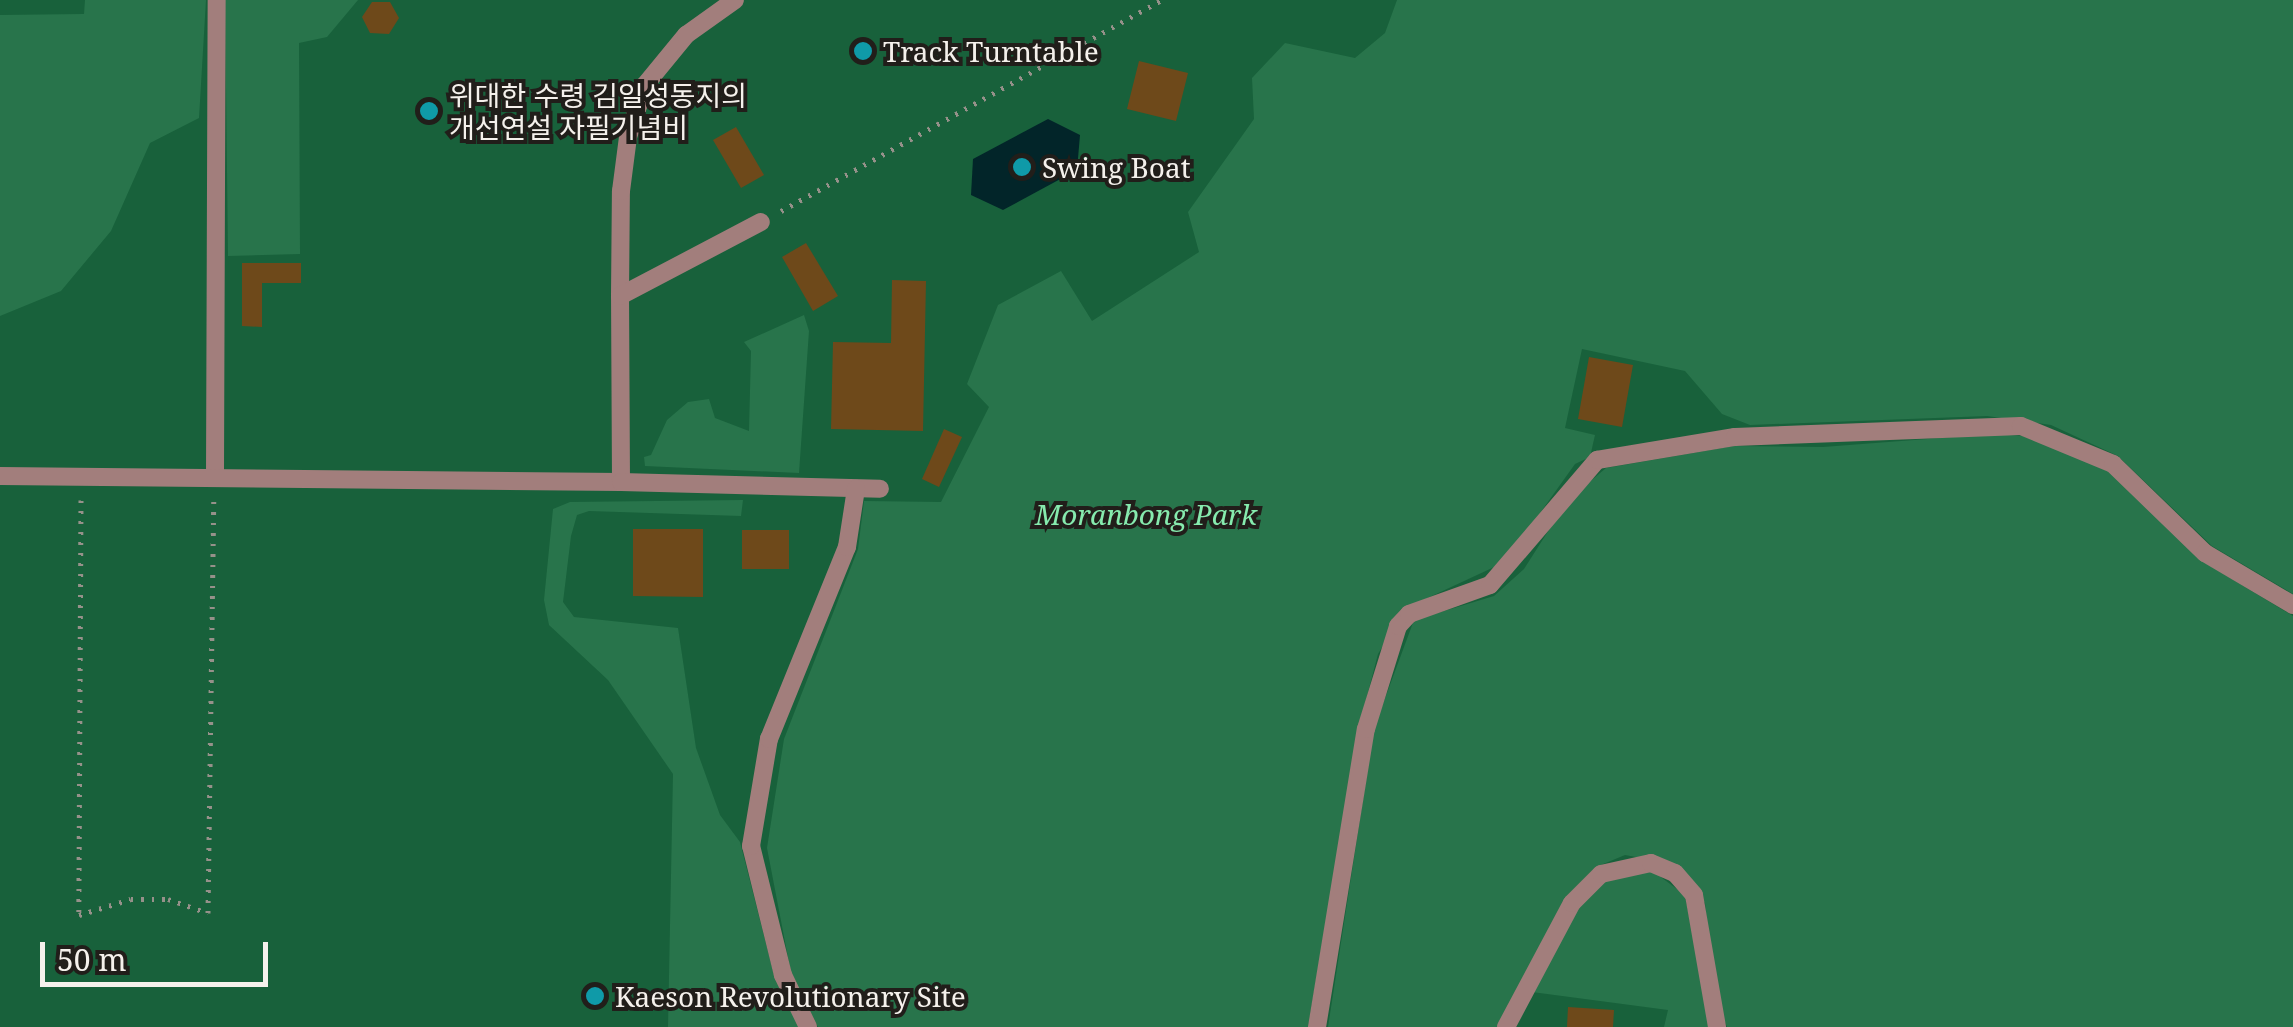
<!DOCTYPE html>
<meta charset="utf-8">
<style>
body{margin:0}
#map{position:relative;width:2293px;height:1027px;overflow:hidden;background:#3c362e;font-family:"Noto Serif","Noto Sans KR",serif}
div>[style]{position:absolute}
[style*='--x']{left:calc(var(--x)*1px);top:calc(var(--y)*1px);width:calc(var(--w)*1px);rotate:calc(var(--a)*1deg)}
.green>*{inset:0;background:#18613b}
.forest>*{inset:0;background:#28744b}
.water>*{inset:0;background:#022529}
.building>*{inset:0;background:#6e491a}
.path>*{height:5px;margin-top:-2.5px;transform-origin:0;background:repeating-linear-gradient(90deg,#96918a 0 2.5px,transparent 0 10.5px)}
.lane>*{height:18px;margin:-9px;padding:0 9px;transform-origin:9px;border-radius:9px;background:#a27e7c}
.dots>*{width:28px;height:28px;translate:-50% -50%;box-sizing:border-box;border:5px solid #211e1a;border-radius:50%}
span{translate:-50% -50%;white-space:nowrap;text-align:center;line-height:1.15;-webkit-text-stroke:8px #211e1a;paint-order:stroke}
.poi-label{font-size:28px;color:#f5f1ec}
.left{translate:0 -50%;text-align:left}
.park-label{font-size:28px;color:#86ebae;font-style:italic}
.scale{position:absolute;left:40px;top:942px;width:228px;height:45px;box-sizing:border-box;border:5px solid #f5f1ec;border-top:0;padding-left:12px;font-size:30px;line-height:35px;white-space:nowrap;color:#f5f1ec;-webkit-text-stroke:8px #211e1a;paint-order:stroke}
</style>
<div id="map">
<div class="green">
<i style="clip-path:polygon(0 0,2293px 0,2293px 1027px,0 1027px)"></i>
</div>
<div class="forest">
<i style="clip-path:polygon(85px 0,206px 0,199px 118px,150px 143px,111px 231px,61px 291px,0 316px,0 15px,84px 14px)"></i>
<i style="clip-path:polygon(225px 0,358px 0,327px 37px,299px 43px,300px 254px,228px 256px)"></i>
<i style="clip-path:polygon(1397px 0,2293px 0,2293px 594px,2212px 546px,2118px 456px,2051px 425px,1987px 416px,1750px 425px,1722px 414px,1685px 371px,1582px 349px,1565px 428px,1595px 435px,1590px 457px,1575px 464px,1505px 562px,1406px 608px,1378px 654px,1359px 727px,1308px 1027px,818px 1027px,791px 973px,767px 848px,784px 739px,858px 549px,864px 501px,941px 502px,989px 407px,967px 384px,998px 305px,1061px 271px,1092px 321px,1199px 252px,1188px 212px,1254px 119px,1252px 78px,1285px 43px,1355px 58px,1385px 33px)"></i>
<i style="clip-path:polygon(804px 315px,809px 331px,799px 473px,645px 466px,644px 457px,651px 455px,667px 420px,688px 402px,709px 399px,715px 418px,749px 431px,751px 351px,744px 342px)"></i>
<i style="clip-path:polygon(1992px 434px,2023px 436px,2110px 471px,2202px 561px,2293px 616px,2293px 1027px,1727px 1027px,1714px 994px,1705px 903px,1674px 864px,1625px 855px,1596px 867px,1567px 896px,1499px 1027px,1328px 1027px,1374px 728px,1414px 620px,1494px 596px,1524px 569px,1568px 500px,1606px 468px,1734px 446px,1823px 447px)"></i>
<i style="clip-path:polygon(743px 500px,741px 516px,589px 511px,577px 515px,571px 536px,563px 602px,574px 617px,678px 628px,696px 748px,720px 815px,740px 842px,774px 975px,799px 1027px,668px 1027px,673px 774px,608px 680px,549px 625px,544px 600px,553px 509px,570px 502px)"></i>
<i style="clip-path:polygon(1626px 871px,1654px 872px,1685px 895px,1710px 1027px,1664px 1027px,1668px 1010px,1532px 992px,1579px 905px,1592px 889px)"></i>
</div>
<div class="water">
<i style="clip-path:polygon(1048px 119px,1080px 135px,1077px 170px,1003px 210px,971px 195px,973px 159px)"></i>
</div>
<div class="building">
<i style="clip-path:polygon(372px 2px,390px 2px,399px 18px,389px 34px,370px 33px,362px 17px)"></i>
<i style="clip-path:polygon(1139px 61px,1188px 73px,1176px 121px,1127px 109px)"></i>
<i style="clip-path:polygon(736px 127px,764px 175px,741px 188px,713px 140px)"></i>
<i style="clip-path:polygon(806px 243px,838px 296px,813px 311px,782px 257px)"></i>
<i style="clip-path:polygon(242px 263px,301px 263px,301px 283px,262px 283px,262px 327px,242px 326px)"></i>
<i style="clip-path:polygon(892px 280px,926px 281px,923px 431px,831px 429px,833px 342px,891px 343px)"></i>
<i style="clip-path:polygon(1589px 357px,1633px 365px,1622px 427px,1578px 419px)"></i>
<i style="clip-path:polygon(944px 429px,962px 437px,939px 487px,922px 479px)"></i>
<i style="clip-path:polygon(633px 529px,703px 529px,703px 597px,633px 596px)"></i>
<i style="clip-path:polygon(742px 530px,789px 530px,789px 569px,742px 569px)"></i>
<i style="clip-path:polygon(1568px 1007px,1614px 1010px,1613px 1027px,1567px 1027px)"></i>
</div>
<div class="path">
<i style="--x:781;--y:211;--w:435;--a:-29"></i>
<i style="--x:81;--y:500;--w:415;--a:90.3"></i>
<i style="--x:79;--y:915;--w:54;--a:-17.1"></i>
<i style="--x:131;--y:899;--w:37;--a:0"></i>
<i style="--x:168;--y:899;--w:42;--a:19.3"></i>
<i style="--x:208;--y:913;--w:415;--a:-89.2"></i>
</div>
<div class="lane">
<i style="--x:620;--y:296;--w:105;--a:-89.5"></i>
<i style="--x:621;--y:191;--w:54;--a:-82.6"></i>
<i style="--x:628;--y:137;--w:55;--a:-71.9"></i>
<i style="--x:645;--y:85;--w:65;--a:-50.6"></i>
<i style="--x:686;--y:35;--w:60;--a:-35.5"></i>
<i style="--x:215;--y:474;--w:474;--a:-89.8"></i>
<i style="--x:0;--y:476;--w:621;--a:0.55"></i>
<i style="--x:621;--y:482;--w:186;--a:-90.3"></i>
<i style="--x:620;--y:296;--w:159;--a:-27.7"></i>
<i style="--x:621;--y:482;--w:259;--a:1.5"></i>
<i style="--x:808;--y:1027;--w:58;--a:-115.7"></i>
<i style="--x:783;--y:975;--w:133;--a:-103.9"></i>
<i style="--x:751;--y:846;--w:109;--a:-80.5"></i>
<i style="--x:769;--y:739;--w:207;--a:-67.9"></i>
<i style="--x:847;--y:547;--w:59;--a:-81.2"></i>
<i style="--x:1317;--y:1027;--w:302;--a:-80.7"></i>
<i style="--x:1366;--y:729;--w:108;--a:-72.7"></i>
<i style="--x:1398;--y:626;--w:16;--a:-47"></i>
<i style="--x:1409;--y:614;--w:86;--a:-19.7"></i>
<i style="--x:1490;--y:585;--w:165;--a:-49.4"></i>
<i style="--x:1597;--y:460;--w:140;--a:-9.5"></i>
<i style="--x:1735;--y:437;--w:286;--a:-2.2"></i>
<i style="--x:2021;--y:426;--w:100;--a:22.4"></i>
<i style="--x:2113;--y:464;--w:128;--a:44.1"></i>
<i style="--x:2205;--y:553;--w:102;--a:30.6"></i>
<i style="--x:1506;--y:1027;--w:140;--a:-62"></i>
<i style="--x:1572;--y:903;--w:41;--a:-45"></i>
<i style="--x:1601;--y:874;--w:51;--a:-12.4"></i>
<i style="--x:1651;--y:863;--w:26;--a:23"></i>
<i style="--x:1675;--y:873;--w:29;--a:49"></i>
<i style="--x:1694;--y:895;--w:134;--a:80.1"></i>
</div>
<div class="dots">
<i style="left:863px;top:51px;background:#0f9aa8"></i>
<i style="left:429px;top:111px;background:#0f9aa8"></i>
<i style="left:1022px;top:167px;background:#0f9aa8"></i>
<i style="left:595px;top:996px;background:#0f9aa8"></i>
</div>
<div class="poi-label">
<span class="left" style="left:883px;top:51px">Track Turntable</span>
<span class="left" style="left:449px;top:111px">위대한 수령 김일성동지의<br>개선연설 자필기념비</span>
<span class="left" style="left:1042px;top:167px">Swing Boat</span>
<span class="left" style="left:615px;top:996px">Kaeson Revolutionary Site</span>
</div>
<div class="park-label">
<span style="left:1146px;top:514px">Moranbong Park</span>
</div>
<div class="scale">50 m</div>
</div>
